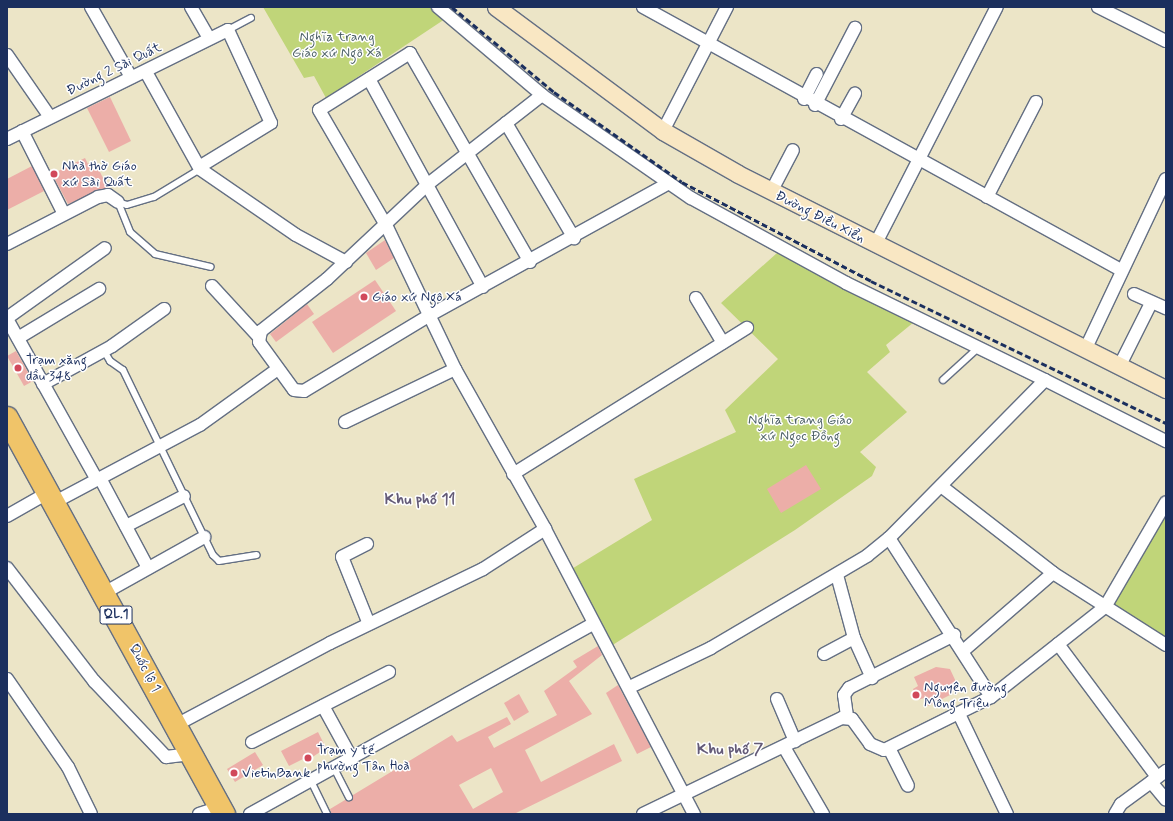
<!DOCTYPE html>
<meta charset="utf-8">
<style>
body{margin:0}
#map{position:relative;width:1173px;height:821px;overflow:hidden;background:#ece5c7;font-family:Mynerve,sans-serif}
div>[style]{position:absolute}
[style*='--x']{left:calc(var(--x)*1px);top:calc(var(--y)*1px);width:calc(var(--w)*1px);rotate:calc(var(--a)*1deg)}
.green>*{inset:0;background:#c0d579}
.building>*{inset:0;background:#ecaea8}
.roads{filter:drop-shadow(1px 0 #646f83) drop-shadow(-1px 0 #646f83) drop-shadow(0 1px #646f83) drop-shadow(0 -1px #646f83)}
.lane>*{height:6px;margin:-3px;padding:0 3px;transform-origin:3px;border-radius:3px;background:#fff}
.street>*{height:12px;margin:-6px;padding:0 6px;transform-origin:6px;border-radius:6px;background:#fff}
.secondary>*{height:17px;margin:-8.5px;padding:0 8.5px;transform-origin:8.5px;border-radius:8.5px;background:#f9e7c3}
.highway>*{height:22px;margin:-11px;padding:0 11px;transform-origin:11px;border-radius:11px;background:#f0c469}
.rail>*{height:3px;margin-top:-1.5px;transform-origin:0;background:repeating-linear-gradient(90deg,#1b2f5e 0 6px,transparent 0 9px)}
.dots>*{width:11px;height:11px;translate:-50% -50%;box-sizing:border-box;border:2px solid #fff;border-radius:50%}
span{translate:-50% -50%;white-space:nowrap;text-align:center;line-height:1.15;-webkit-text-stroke:3px #fff;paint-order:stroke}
.shield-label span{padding:1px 3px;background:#fff;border:1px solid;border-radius:3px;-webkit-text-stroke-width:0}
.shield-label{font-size:13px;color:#1b2f5e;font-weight:700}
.park-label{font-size:14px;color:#4d6166}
.street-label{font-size:14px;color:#1b2f5e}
.poi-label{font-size:14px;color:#1b2f5e}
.left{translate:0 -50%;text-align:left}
.quarter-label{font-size:16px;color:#645b78;font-weight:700}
.frame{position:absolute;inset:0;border:8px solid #1b2f5e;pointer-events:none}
</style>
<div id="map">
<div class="green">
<i style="clip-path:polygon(263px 7px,432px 7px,445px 19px,326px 98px,314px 76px,304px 78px)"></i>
<i style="clip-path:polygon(777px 253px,914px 322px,886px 345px,890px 352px,867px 372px,907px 412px,860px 452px,876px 467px,872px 476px,795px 530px,611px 646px,570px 570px,652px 520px,634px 479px,736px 432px,725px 410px,778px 359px,721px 303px)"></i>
<i style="clip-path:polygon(1166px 509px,1166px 640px,1110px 606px)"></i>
</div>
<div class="building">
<i style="clip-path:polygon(110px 97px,131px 141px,109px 152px,87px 108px)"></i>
<i style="clip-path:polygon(85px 158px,88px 164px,94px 160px,108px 188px,68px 204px,52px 174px)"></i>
<i style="clip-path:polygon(32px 166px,44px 191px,7px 210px,7px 179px)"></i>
<i style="clip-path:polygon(385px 240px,394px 258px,376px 270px,366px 253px)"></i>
<i style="clip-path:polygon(375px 280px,396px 311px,333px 353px,312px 322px)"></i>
<i style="clip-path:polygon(307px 304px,314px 314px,276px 342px,270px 334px)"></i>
<i style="clip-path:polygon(16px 351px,33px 381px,24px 386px,7px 356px)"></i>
<i style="clip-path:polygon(806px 465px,821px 489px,781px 513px,767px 489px)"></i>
<i style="clip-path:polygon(evenodd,598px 646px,602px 655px,569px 681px,592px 714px,525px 750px,541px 782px,614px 744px,622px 761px,514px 814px,331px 814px,330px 809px,345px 800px,351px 801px,353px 795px,452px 735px,457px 742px,507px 717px,511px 724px,488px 737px,494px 748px,557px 715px,544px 691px,577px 667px,573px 661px,598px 646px,491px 768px,503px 792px,473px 809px,459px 785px,491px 768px)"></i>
<i style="clip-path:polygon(936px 667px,950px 669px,957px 684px,950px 695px,928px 706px,924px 698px,918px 700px,913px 689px,918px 686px,914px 677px)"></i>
<i style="clip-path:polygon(618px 685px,651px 747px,637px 754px,606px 693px)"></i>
<i style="clip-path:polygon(519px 694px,529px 712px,514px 721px,504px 703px)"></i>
<i style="clip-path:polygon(318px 732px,326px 748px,305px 762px,303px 759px,289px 766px,281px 751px)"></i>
<i style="clip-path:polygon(255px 752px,263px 765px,235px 782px,227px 769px)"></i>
</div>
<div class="roads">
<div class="lane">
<i style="--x:228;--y:30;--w:26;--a:-28"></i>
<i style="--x:118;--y:202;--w:32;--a:68"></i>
<i style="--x:130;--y:232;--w:33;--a:41"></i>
<i style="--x:155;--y:254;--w:57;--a:13.1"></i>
<i style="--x:118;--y:202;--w:9;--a:18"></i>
<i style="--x:127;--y:205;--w:28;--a:-17"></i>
<i style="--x:154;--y:197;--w:54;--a:-31.3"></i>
<i style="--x:104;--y:351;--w:12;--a:59"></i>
<i style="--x:110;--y:361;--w:16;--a:35"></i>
<i style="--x:123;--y:370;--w:206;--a:64.1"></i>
<i style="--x:213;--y:555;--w:8;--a:45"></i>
<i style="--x:219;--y:561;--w:38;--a:-9"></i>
<i style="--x:943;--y:380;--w:47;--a:-42.4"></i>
<i style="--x:334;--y:768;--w:33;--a:63"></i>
<i style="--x:311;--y:781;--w:37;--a:64"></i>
</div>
<div class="street">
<i style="--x:91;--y:7;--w:81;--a:60.3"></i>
<i style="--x:191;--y:7;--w:36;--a:60"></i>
<i style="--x:438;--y:7;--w:136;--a:40.2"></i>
<i style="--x:542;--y:95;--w:181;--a:34.7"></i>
<i style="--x:691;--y:198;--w:177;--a:28.7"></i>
<i style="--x:846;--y:283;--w:221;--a:26"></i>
<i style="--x:1045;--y:380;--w:222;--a:134.6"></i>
<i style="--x:889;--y:538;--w:28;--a:141"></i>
<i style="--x:867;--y:556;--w:181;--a:149.5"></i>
<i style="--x:711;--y:648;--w:90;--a:154.3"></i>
<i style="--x:643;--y:7;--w:546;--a:28.82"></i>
<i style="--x:1098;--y:7;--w:76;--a:26.6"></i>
<i style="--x:7;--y:55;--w:75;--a:55.3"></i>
<i style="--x:146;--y:72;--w:111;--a:60.9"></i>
<i style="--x:200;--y:169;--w:116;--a:34.5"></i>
<i style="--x:296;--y:235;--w:57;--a:28.4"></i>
<i style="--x:369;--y:79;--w:237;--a:61.3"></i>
<i style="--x:542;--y:95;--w:146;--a:142"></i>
<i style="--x:427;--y:185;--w:137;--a:136.8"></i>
<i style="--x:327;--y:279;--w:84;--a:141.8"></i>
<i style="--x:261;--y:331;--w:11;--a:100"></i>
<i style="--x:259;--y:342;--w:59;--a:53.9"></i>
<i style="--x:294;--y:390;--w:10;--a:6"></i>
<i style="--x:304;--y:391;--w:147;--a:-31.1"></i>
<i style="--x:430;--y:315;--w:273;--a:-28.9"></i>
<i style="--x:804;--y:99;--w:28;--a:-63"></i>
<i style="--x:815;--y:105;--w:87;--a:-62.5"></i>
<i style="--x:841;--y:119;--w:29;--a:-61"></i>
<i style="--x:506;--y:123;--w:134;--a:59.4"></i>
<i style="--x:22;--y:131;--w:93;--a:63.2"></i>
<i style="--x:663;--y:131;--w:140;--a:-62.7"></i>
<i style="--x:7;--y:139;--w:246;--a:-26.3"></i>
<i style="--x:228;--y:30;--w:102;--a:65.2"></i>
<i style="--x:271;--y:123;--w:84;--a:148.6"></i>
<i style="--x:771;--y:192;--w:47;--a:-62.4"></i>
<i style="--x:987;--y:197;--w:107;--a:-62.7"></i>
<i style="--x:7;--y:244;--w:102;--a:-27.3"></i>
<i style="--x:98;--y:197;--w:10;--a:-11"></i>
<i style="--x:108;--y:195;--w:12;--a:35"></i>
<i style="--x:875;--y:245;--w:267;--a:-62.9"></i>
<i style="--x:530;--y:262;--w:241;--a:-119.9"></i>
<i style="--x:410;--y:53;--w:107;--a:147.9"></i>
<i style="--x:319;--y:110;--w:133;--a:59.8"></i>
<i style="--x:386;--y:225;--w:160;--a:64.4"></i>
<i style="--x:455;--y:369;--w:184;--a:60.6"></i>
<i style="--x:545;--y:529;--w:322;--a:62.4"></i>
<i style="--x:212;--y:286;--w:68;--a:47.4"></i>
<i style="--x:1134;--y:294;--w:35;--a:24"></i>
<i style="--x:696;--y:298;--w:52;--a:59"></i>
<i style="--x:7;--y:318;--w:120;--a:-35.5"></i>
<i style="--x:7;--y:319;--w:184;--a:60.8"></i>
<i style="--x:18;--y:338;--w:95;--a:-31.2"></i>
<i style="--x:1085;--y:350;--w:189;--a:-64.7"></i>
<i style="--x:1119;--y:367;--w:72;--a:-63.4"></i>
<i style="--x:1045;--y:380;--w:136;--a:26.8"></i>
<i style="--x:43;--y:384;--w:79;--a:-28.8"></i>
<i style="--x:112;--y:346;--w:64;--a:-35.4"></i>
<i style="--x:345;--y:422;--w:122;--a:-25.7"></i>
<i style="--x:513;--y:474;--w:276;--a:-32"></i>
<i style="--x:100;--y:478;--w:102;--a:61.9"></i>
<i style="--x:941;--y:486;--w:142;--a:37.8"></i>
<i style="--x:1053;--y:573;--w:134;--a:32.5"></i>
<i style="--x:55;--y:502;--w:164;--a:-28"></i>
<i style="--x:200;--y:425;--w:96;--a:-35.7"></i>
<i style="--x:7;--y:516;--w:48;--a:-29.7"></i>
<i style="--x:126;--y:526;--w:65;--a:-27.3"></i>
<i style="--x:889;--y:538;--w:189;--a:57.3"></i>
<i style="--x:367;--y:544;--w:28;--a:153"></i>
<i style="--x:342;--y:557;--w:72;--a:68.1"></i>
<i style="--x:7;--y:568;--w:143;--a:52.4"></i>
<i style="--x:94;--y:681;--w:105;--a:46.5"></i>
<i style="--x:166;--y:757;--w:25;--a:-7"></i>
<i style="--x:104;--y:593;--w:115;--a:-29.2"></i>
<i style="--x:854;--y:638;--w:44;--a:65.8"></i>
<i style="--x:1058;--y:644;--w:166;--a:53.3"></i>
<i style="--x:963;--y:651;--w:119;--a:-40.9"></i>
<i style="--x:824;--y:654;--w:34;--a:-28"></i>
<i style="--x:854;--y:638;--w:65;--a:-105.1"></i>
<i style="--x:7;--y:679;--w:107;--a:55.3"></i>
<i style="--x:68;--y:767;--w:52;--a:63.9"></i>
<i style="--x:777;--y:699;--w:46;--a:66.8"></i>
<i style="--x:323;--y:706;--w:60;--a:61.3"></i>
<i style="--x:959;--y:714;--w:111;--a:64.4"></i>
<i style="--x:847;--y:716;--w:21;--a:-98"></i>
<i style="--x:844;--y:695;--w:9;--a:-54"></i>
<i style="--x:849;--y:688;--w:118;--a:-26.8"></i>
<i style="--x:176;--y:725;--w:174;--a:-28"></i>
<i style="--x:330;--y:643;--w:170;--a:-25.8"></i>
<i style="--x:483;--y:569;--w:74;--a:-32.8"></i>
<i style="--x:252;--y:742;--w:154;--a:-27.1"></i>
<i style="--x:784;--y:747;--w:78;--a:59.8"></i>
<i style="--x:889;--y:748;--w:42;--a:63.4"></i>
<i style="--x:1151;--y:782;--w:23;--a:50"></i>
<i style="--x:199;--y:814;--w:22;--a:-18"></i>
<i style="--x:250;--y:814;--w:393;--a:-29"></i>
<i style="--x:643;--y:814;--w:221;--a:-25.8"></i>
<i style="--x:842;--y:718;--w:10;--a:6"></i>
<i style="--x:852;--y:719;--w:31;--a:54"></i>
<i style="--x:870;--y:744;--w:15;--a:23"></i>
<i style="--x:884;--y:750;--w:119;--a:-26.4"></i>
<i style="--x:991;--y:697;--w:145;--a:-38.3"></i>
<i style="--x:1105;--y:607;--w:121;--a:-59.8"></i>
<i style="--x:1115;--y:814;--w:12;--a:-59"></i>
<i style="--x:1121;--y:804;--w:56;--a:-36.3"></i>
</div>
<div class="secondary">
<i style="--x:496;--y:7;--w:208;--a:36.6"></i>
<i style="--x:663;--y:131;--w:86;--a:29.8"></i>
<i style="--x:738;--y:174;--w:479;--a:26.7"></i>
</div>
<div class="highway">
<i style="--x:7;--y:418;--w:452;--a:61.3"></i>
</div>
</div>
<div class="rail">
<i style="--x:452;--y:7;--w:133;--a:39.8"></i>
<i style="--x:554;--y:92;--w:156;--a:35.1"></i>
<i style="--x:682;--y:182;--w:213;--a:27.6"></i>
<i style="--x:871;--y:281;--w:327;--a:25.7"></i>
</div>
<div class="dots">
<i style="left:54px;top:174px;background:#d1495b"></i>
<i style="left:364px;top:297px;background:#d1495b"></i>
<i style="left:18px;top:368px;background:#d1495b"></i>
<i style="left:916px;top:695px;background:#d1495b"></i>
<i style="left:308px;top:758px;background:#d1495b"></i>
<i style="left:234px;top:773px;background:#d1495b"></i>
</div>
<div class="shield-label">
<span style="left:116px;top:615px">QL.1</span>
</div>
<div class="park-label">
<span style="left:337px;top:45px">Nghĩa trang<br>Giáo xứ Ngô Xá</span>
<span style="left:800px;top:428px">Nghĩa trang Giáo<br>xứ Ngọc Đồng</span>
</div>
<div class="street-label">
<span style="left:114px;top:69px;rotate:-26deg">Đường 2 Sài Quất</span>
<span style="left:820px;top:217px;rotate:27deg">Đường Điều Xiển</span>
<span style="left:145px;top:668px;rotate:62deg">Quốc lộ 1</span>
</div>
<div class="poi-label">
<span class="left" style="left:62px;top:174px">Nhà thờ Giáo<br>xứ Sài Quất</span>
<span class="left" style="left:372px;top:297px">Giáo xứ Ngô Xá</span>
<span class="left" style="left:26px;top:368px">Trạm xăng<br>dầu 348</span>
<span class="left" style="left:924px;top:695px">Nguyện đường<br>Mông Triệu</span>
<span class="left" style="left:317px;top:758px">Trạm y tế<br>phường Tân Hoà</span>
<span class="left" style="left:242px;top:773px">VietinBank</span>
</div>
<div class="quarter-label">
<span style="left:420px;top:500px">Khu phố 11</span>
<span style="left:730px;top:750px">Khu phố 7</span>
</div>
<div class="frame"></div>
</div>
